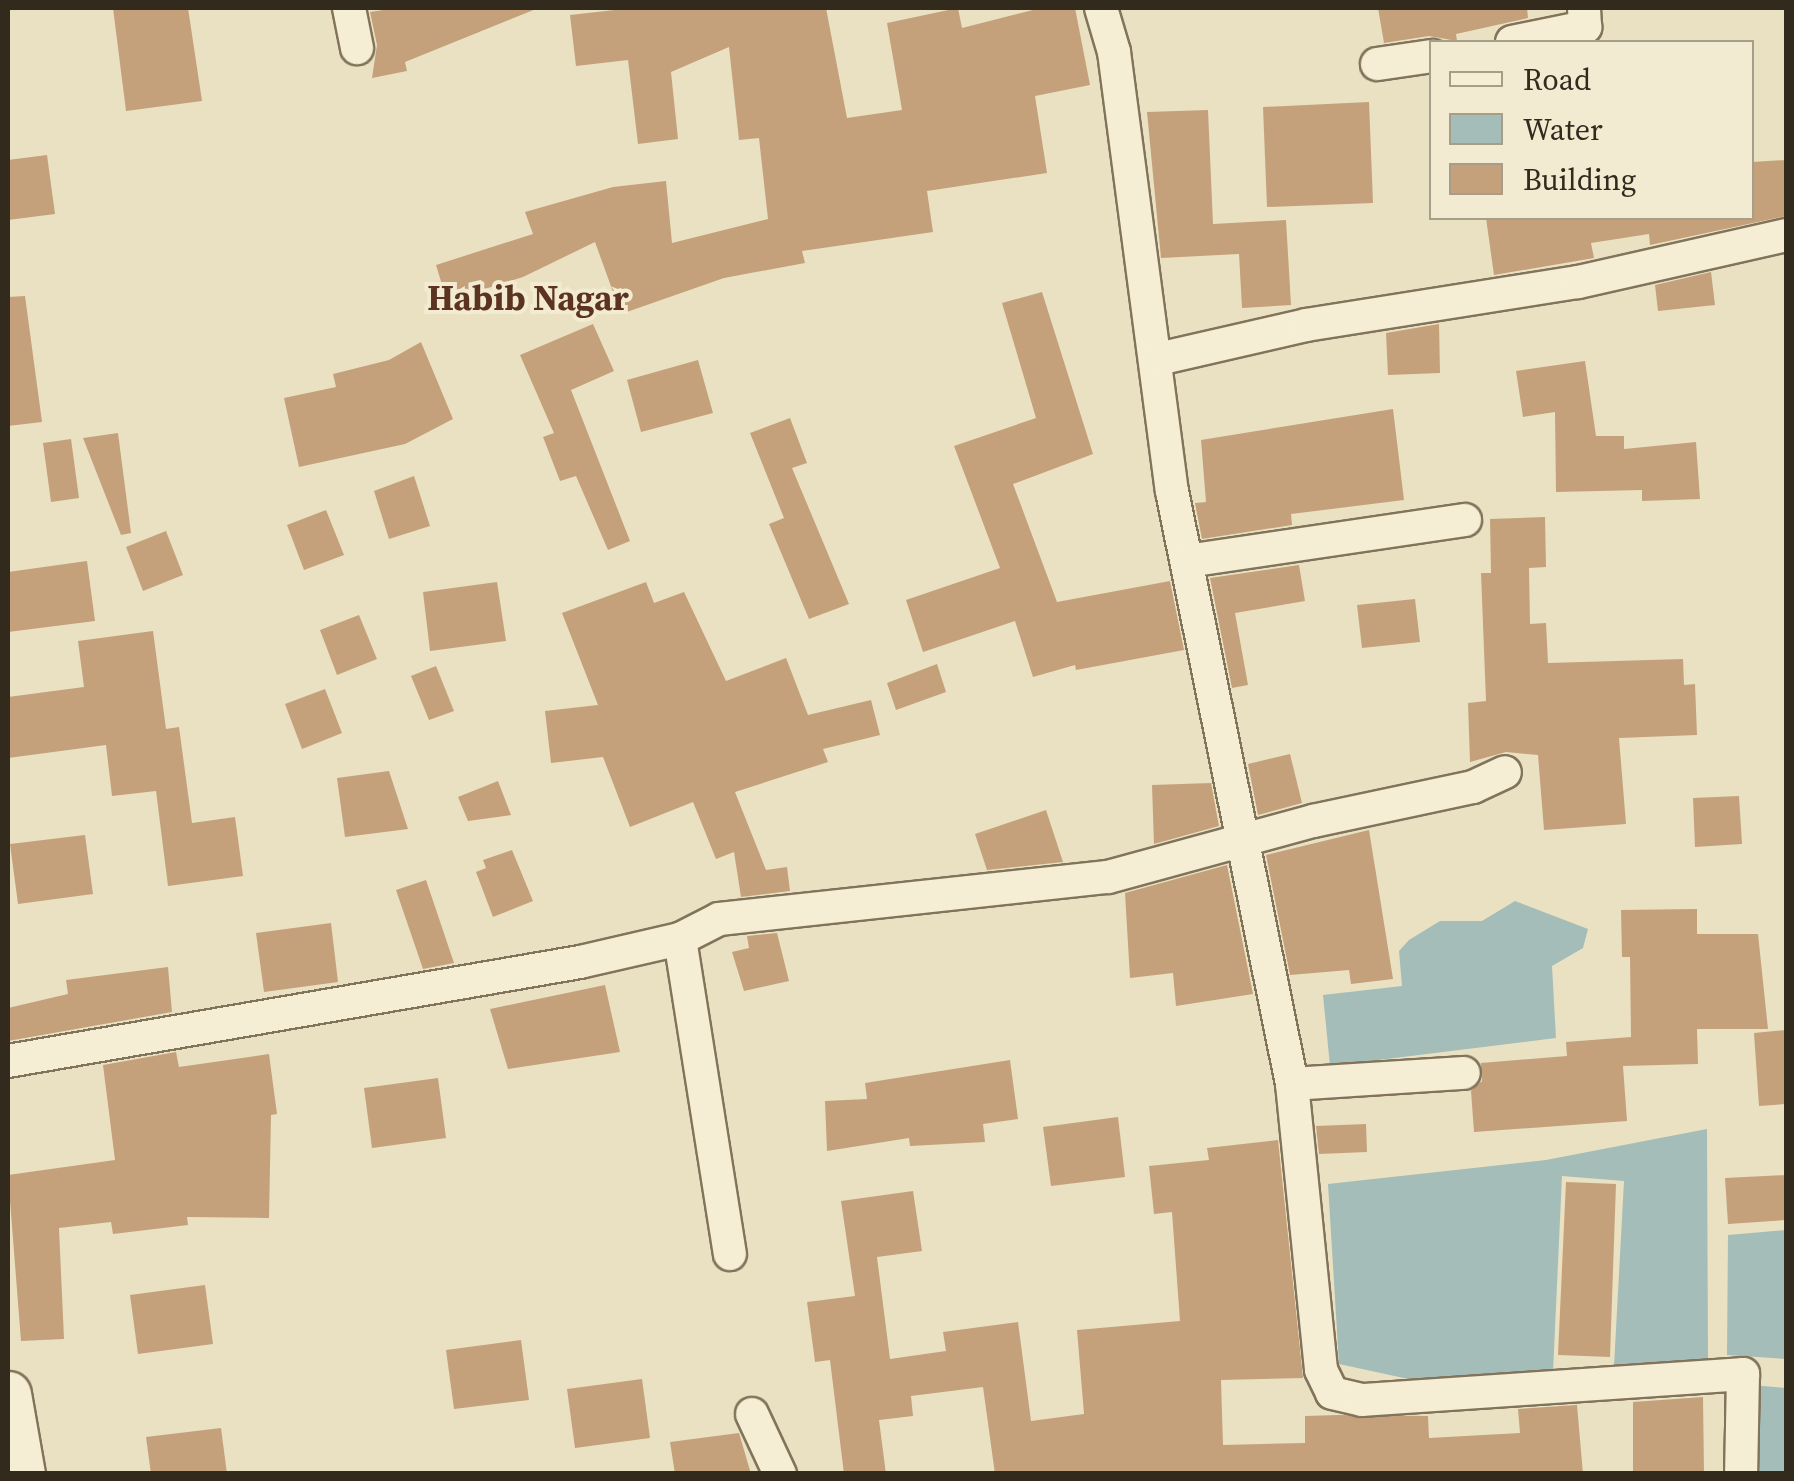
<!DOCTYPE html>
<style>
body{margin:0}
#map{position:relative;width:1794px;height:1481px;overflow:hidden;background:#e9e1c2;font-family:"Source Serif 4",serif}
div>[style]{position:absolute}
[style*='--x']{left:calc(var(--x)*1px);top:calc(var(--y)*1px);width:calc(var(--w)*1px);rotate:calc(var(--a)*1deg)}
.water>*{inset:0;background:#a4bdb8}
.building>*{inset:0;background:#c4a17b}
.roads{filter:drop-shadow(2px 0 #82735b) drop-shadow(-2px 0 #82735b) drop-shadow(0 2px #82735b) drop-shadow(0 -2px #82735b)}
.street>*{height:32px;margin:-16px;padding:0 16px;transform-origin:16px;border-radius:16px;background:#f5eed5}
.secondary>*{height:45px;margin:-22.5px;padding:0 22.5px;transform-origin:22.5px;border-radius:22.5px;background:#f5eed5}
span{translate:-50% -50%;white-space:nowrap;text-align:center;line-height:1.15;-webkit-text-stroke:8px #f2ebd1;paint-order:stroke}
.quarter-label{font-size:35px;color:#5c3321;font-weight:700}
.frame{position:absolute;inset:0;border:10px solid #332a1e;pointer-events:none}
.legend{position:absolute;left:1429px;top:40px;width:325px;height:180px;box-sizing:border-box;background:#f2ebd1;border:2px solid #a69e89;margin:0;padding:12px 18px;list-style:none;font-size:30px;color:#332a1e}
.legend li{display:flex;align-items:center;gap:20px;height:50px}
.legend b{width:50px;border:2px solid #a69e89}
</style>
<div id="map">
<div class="water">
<i style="clip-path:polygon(1515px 901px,1588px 929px,1583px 948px,1552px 966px,1556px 1038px,1330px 1066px,1323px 995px,1402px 986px,1399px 951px,1409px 940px,1440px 921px,1482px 921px)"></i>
<i style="clip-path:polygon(1707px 1129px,1708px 1360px,1614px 1366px,1624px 1181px,1562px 1176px,1553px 1372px,1413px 1380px,1339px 1364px,1328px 1184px,1546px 1160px)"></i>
<i style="clip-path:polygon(1786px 1230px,1786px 1359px,1727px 1355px,1728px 1235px)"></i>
<i style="clip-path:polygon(1752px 1385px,1786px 1388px,1786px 1473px,1752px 1473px)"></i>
</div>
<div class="building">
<i style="clip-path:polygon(113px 8px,188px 8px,202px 101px,126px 111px)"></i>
<i style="clip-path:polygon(396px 8px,536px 8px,536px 9px,405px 62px,407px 71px,372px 78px,377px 45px,370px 12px)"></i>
<i style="clip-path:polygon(632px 8px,826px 8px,847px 118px,902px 110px,887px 23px,958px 8px,962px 28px,1041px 8px,1075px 8px,1090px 85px,1035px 96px,1047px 173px,927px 191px,933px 232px,802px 251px,805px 263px,724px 278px,621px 314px,595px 242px,523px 277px,447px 301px,436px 265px,533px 234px,525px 212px,613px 187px,666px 181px,672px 243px,768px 219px,759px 138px,739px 140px,729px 47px,671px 72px,678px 139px,638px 144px,628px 60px,576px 66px,570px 15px)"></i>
<i style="clip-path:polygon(1378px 8px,1527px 8px,1528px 18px,1456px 34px,1457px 41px,1429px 36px,1384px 43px)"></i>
<i style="clip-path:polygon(1369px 102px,1373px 203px,1267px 207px,1263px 107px)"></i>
<i style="clip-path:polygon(1208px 110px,1213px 224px,1286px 220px,1291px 305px,1242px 308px,1239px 254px,1161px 258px,1147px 112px)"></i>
<i style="clip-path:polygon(47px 155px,55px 214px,8px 220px,8px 160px)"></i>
<i style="clip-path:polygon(1786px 160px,1786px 216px,1650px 245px,1649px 234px,1591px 243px,1594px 258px,1494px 275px,1486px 218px,1752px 218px,1752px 162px)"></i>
<i style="clip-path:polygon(1711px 272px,1715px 305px,1658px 311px,1655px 285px)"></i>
<i style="clip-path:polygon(1042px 292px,1093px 454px,1013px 484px,1057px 602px,1170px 581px,1184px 650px,1076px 670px,1075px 665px,1033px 677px,1015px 621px,923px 652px,906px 600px,1000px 568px,954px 446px,1036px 418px,1002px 303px)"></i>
<i style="clip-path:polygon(25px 296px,42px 422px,8px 426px,8px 297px)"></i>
<i style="clip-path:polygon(593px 324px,614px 371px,571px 390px,630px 541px,608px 550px,576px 476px,560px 481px,543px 437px,554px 433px,520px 355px)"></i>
<i style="clip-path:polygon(1439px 324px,1440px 373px,1388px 375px,1386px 333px)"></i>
<i style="clip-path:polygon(421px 342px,453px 419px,405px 444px,299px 467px,284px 398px,336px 387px,333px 374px,389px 360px)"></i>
<i style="clip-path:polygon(698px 360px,713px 413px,641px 432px,627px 380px)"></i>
<i style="clip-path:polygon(1585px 361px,1596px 436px,1624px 436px,1624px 449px,1696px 442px,1700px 499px,1642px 501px,1642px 490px,1556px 492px,1555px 412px,1523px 417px,1516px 371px)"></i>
<i style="clip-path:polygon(1393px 409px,1404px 500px,1291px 514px,1292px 525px,1202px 539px,1195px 503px,1206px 502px,1201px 440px)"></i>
<i style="clip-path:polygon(790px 418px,807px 463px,792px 468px,849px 604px,809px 619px,769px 524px,784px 518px,750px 433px)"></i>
<i style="clip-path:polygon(118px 433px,131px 533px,121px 535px,83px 438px)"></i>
<i style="clip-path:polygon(71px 439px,79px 498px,51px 502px,43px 443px)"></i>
<i style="clip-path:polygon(414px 476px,430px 526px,389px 539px,374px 491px)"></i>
<i style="clip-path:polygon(326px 510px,344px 555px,304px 570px,287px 525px)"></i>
<i style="clip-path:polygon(1545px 517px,1546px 567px,1529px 568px,1530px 624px,1546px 623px,1548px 663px,1683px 659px,1684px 685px,1695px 684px,1697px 735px,1619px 738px,1626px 824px,1544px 830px,1538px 755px,1506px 752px,1470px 762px,1468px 703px,1486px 701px,1481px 573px,1491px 573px,1490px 519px)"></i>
<i style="clip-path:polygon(166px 531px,183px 575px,143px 591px,126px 547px)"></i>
<i style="clip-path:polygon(87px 561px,95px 621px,8px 632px,8px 572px)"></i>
<i style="clip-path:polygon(1299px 565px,1305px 601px,1235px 613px,1248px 685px,1232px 688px,1210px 578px)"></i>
<i style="clip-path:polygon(497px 582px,506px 641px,430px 651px,423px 592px)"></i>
<i style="clip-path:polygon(646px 582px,654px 603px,684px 592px,726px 681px,786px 658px,808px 715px,871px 700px,880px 735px,823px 749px,828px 762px,735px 792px,766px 870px,787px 867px,790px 891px,741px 897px,734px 852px,716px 859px,693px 802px,630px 827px,603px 757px,551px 763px,545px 711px,598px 705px,562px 613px)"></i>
<i style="clip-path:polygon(1415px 599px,1420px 642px,1362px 648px,1357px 605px)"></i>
<i style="clip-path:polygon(359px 615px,377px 659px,337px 675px,320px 630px)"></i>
<i style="clip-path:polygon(153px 631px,166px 729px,179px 727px,192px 823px,235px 817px,243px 876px,168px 886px,156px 791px,112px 796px,106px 745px,8px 758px,8px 697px,84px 687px,78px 641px)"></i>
<i style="clip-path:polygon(937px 664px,946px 692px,896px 710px,887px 683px)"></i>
<i style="clip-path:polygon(436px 666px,454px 711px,429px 720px,411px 676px)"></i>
<i style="clip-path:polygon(325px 689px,342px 733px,302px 749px,285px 704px)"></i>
<i style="clip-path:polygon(1290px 754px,1302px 803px,1258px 815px,1248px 764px)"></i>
<i style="clip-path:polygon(389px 771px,408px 829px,345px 837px,337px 778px)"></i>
<i style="clip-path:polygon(498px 781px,511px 815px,468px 821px,458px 797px)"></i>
<i style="clip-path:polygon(1211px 783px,1219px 826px,1154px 844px,1152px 785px)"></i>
<i style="clip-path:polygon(1739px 796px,1742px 844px,1695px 847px,1693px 798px)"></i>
<i style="clip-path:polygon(1046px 810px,1063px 862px,987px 870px,975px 834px)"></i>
<i style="clip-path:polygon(1369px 830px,1393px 979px,1351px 984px,1349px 970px,1290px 975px,1266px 855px)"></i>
<i style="clip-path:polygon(85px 835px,93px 894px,18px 904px,10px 844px)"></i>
<i style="clip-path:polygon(512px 850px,533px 901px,493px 917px,476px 872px,486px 868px,483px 860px)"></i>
<i style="clip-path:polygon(1227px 865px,1253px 994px,1176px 1006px,1173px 973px,1130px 978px,1125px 893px)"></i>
<i style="clip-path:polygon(426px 880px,454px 963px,423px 969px,396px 890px)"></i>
<i style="clip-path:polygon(1697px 909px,1697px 934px,1758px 934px,1768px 1029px,1697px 1029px,1698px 1064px,1623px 1066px,1627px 1121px,1474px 1132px,1471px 1091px,1482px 1081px,1481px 1063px,1567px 1056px,1566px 1042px,1631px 1037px,1630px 957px,1622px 957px,1621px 910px)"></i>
<i style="clip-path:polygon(331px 923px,338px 982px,264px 992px,256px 933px)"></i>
<i style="clip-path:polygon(777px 933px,789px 981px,744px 991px,732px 952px,749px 948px,747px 936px)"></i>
<i style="clip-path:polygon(168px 967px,172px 1012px,8px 1041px,8px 1008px,68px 994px,66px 980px)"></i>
<i style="clip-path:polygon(605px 985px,620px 1052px,508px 1069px,490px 1009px)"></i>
<i style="clip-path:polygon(1786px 1030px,1786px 1104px,1759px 1106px,1754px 1033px)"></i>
<i style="clip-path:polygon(176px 1052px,179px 1067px,269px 1054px,277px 1114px,271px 1115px,269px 1218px,187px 1217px,188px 1225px,113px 1234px,111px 1222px,59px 1228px,64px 1339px,21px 1341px,8px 1175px,115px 1160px,103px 1065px)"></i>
<i style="clip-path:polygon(1010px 1060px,1018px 1119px,983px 1124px,985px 1142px,910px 1146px,909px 1138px,827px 1151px,825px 1101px,867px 1099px,865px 1083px)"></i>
<i style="clip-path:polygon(438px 1078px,446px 1138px,372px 1148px,364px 1088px)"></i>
<i style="clip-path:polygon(1118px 1117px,1125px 1177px,1051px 1186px,1043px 1127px)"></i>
<i style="clip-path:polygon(1366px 1124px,1367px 1152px,1319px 1154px,1316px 1126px)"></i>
<i style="clip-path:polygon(1278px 1140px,1303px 1378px,1221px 1380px,1223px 1445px,1305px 1443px,1305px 1416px,1338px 1415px,1428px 1416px,1429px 1438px,1520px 1433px,1518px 1409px,1577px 1405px,1583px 1474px,995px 1474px,983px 1387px,911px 1396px,913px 1416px,879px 1420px,886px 1474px,844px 1474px,830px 1360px,815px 1362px,807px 1302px,855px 1296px,841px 1201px,913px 1191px,922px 1251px,877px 1257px,890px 1359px,946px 1351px,943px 1332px,1018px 1322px,1031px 1421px,1084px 1414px,1077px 1330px,1180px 1321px,1172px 1212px,1154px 1214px,1149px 1166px,1209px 1160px,1207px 1148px)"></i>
<i style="clip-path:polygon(1786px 1175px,1786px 1220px,1728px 1224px,1725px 1178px)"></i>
<i style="clip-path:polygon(1566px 1182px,1616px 1184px,1610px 1357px,1558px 1355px)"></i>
<i style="clip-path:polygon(205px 1285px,213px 1344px,138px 1354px,130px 1295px)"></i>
<i style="clip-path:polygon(521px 1340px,529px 1400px,454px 1409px,446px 1350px)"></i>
<i style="clip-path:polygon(642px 1379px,650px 1438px,575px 1448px,567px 1389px)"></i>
<i style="clip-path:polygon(1703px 1397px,1704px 1474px,1633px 1474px,1633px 1402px)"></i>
<i style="clip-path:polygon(221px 1428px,227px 1474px,151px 1474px,146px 1437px)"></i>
<i style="clip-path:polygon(739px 1433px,751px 1474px,675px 1474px,670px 1442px)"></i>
</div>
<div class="roads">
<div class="street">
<i style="--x:349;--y:8;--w:41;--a:78.7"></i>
<i style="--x:1101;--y:8;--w:46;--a:73.5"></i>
<i style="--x:1114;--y:52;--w:443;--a:82.5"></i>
<i style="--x:1172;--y:491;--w:605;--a:78.56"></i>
<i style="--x:1292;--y:1084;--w:287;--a:84.2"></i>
<i style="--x:1321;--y:1370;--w:25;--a:64"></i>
<i style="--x:1332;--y:1393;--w:31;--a:13"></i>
<i style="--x:1362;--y:1400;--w:382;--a:-3.9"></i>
<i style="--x:1743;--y:1374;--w:100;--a:91.1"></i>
<i style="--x:1512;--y:42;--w:75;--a:-11.6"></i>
<i style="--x:1585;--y:27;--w:19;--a:-93"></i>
<i style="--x:1377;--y:64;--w:56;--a:-8.3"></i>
<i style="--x:1158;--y:359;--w:152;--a:-12.9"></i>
<i style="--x:1306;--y:325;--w:275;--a:-9"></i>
<i style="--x:1578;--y:282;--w:213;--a:-12.7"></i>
<i style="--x:1187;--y:561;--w:281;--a:-8.4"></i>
<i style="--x:680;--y:939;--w:319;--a:81"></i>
<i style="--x:8;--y:1061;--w:581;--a:-9.82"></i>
<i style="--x:580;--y:962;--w:103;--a:-13"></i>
<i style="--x:680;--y:939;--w:44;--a:-27.1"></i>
<i style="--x:719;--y:919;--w:391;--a:-6.2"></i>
<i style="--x:1108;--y:877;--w:213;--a:-15.3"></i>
<i style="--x:1313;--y:821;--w:164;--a:-12"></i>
<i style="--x:1473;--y:787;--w:35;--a:-25"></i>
<i style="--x:1292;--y:1084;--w:172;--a:-3.7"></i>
<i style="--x:752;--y:1414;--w:66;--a:65"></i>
</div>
<div class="secondary">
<i style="--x:8;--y:1394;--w:81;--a:80.1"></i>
</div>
</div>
<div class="quarter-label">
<span style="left:528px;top:298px">Habib Nagar</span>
</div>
<div class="frame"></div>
<ul class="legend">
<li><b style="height:12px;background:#f5eed5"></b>Road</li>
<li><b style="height:28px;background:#a4bdb8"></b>Water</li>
<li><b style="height:28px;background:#c4a17b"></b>Building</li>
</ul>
</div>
